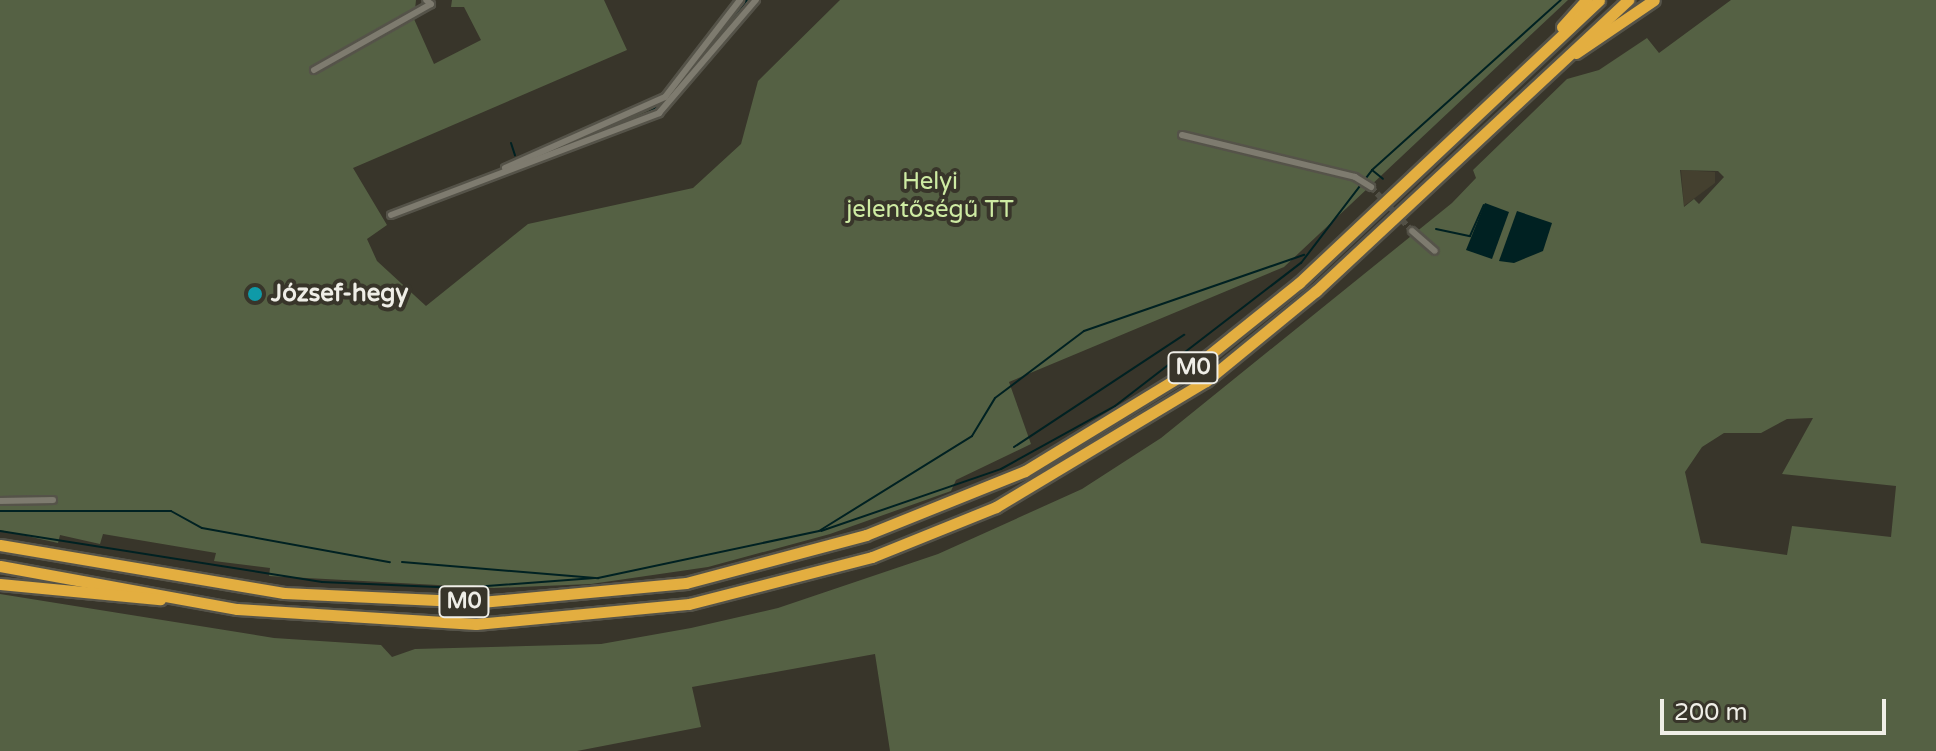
<!DOCTYPE html>
<meta charset="utf-8">
<style>
body{margin:0}
#map{position:relative;width:1936px;height:751px;overflow:hidden;background:#38352a;font-family:"Varela Round",sans-serif}
div>[style]{position:absolute}
[style*='--x']{left:calc(var(--x)*1px);top:calc(var(--y)*1px);width:calc(var(--w)*1px);rotate:calc(var(--a)*1deg)}
.built>*{inset:0;background:#44402f}
.green>*{inset:0;background:#556144}
.water>*{inset:0;background:#002122}
.stream>*{height:2px;margin:-1px;padding:0 1px;transform-origin:1px;border-radius:1px;background:#002122}
.street-tunnel>*{height:6px;margin-top:-3px;transform-origin:0;background:repeating-linear-gradient(90deg,#535146 0 6px,transparent 0 9px)}
.roads{filter:drop-shadow(2px 0 #555349) drop-shadow(-2px 0 #555349) drop-shadow(0 2px #555349) drop-shadow(0 -2px #555349)}
.street>*{height:6px;margin:-3px;padding:0 3px;transform-origin:3px;border-radius:3px;background:#7e7b6f}
.highway>*{height:11px;margin:-5.5px;padding:0 5.5px;transform-origin:5.5px;border-radius:5.5px;background:#e3ae40}
.dots>*{width:22px;height:22px;translate:-50% -50%;box-sizing:border-box;border:4px solid #38352a;border-radius:50%}
span{translate:-50% -50%;white-space:nowrap;text-align:center;line-height:1.15;-webkit-text-stroke:8px #38352a;paint-order:stroke}
.shield-label span{padding:2px 6px;background:#38352a;border:2px solid;border-radius:6px;-webkit-text-stroke-width:0}
.shield-label{font-size:22px;color:#efeee7;font-weight:700}
.park-label{font-size:24px;color:#ceeba3}
.poi-label{font-size:24px;color:#efeee7;font-weight:700}
.left{translate:0 -50%;text-align:left}
.scale{position:absolute;left:1660px;top:699px;width:226px;height:36px;box-sizing:border-box;border:4px solid #efeee7;border-top:0;padding-left:10px;font-size:24px;line-height:28px;white-space:nowrap;color:#efeee7;-webkit-text-stroke:6px #38352a;paint-order:stroke}
</style>
<div id="map">
<div class="built">
<i style="clip-path:polygon(1681px 170px,1715px 172px,1715px 183px,1684px 206px)"></i>
</div>
<div class="green">
<i style="clip-path:polygon(0 0,416px 0,414px 19px,434px 64px,481px 40px,464px 7px,451px 7px,452px 0,604px 0,627px 50px,353px 168px,387px 225px,367px 239px,377px 261px,426px 306px,528px 224px,693px 188px,741px 144px,758px 81px,840px 0,1568px 0,1284px 267px,1009px 382px,1031px 444px,956px 480px,951px 491px,830px 534px,708px 567px,591px 584px,494px 588px,269px 576px,270px 568px,214px 561px,216px 553px,103px 534px,100px 544px,60px 535px,58px 543px,0 530px)"></i>
<i style="clip-path:polygon(742px 0,753px 0,675px 98px,594px 136px,670px 95px)"></i>
<i style="clip-path:polygon(evenodd,1731px 0,1936px 0,1936px 751px,890px 751px,875px 654px,692px 687px,701px 727px,577px 751px,0 751px,0 594px,274px 638px,381px 645px,392px 657px,415px 649px,601px 644px,691px 628px,778px 608px,938px 554px,1082px 489px,1161px 438px,1452px 203px,1476px 178px,1473px 170px,1567px 79px,1599px 70px,1647px 38px,1659px 53px,1731px 0,1680px 170px,1718px 171px,1724px 177px,1699px 204px,1694px 199px,1684px 207px,1680px 170px,1731px 0,1813px 418px,1782px 474px,1896px 486px,1891px 537px,1792px 526px,1787px 555px,1701px 543px,1685px 472px,1702px 447px,1724px 433px,1761px 433px,1787px 419px,1813px 418px)"></i>
</div>
<div class="water">
<i style="clip-path:polygon(1485px 203px,1509px 212px,1492px 259px,1466px 250px)"></i>
<i style="clip-path:polygon(1517px 211px,1552px 223px,1543px 251px,1514px 263px,1499px 261px)"></i>
</div>
<div class="stream">
<i style="--x:721;--y:36;--w:44;--a:-54.2"></i>
<i style="--x:641;--y:117;--w:26;--a:-31"></i>
<i style="--x:511;--y:143;--w:13;--a:72"></i>
<i style="--x:551;--y:151;--w:33;--a:-21"></i>
<i style="--x:1372;--y:170;--w:254;--a:-42"></i>
<i style="--x:1436;--y:229;--w:35;--a:12"></i>
<i style="--x:1470;--y:236;--w:34;--a:-66"></i>
<i style="--x:1014;--y:447;--w:204;--a:-33.4"></i>
<i style="--x:0;--y:511;--w:171;--a:0"></i>
<i style="--x:171;--y:511;--w:35;--a:29"></i>
<i style="--x:202;--y:528;--w:191;--a:10.3"></i>
<i style="--x:0;--y:531;--w:326;--a:9"></i>
<i style="--x:322;--y:582;--w:138;--a:2.5"></i>
<i style="--x:460;--y:588;--w:135;--a:-4.2"></i>
<i style="--x:821;--y:531;--w:190;--a:-19"></i>
<i style="--x:1001;--y:469;--w:130;--a:-28.9"></i>
<i style="--x:1115;--y:406;--w:235;--a:-37.6"></i>
<i style="--x:1301;--y:263;--w:117;--a:-52.6"></i>
<i style="--x:1372;--y:170;--w:14;--a:39"></i>
<i style="--x:402;--y:562;--w:197;--a:4.7"></i>
<i style="--x:598;--y:578;--w:226;--a:-12"></i>
<i style="--x:819;--y:531;--w:180;--a:-31.8"></i>
<i style="--x:972;--y:436;--w:44;--a:-58.8"></i>
<i style="--x:995;--y:398;--w:111;--a:-37"></i>
<i style="--x:1084;--y:331;--w:233;--a:-19.1"></i>
</div>
<div class="street-tunnel">
<i style="--x:1371;--y:187;--w:60;--a:47"></i>
</div>
<div class="roads">
<div class="street">
<i style="--x:314;--y:70;--w:134;--a:-29.4"></i>
<i style="--x:431;--y:4;--w:6;--a:-141"></i>
<i style="--x:1182;--y:135;--w:178;--a:13.6"></i>
<i style="--x:1355;--y:177;--w:19;--a:32"></i>
<i style="--x:505;--y:168;--w:175;--a:-23.9"></i>
<i style="--x:665;--y:97;--w:123;--a:-52.3"></i>
<i style="--x:391;--y:215;--w:287;--a:-20.8"></i>
<i style="--x:659;--y:113;--w:149;--a:-49.4"></i>
<i style="--x:1412;--y:231;--w:30;--a:41"></i>
<i style="--x:0;--y:501;--w:53;--a:-1.1"></i>
</div>
<div class="highway">
<i style="--x:1562;--y:27;--w:36;--a:-48"></i>
<i style="--x:1576;--y:53;--w:94;--a:-34.2"></i>
<i style="--x:0;--y:545;--w:288;--a:9.6"></i>
<i style="--x:284;--y:593;--w:197;--a:2.6"></i>
<i style="--x:481;--y:602;--w:206;--a:-5.3"></i>
<i style="--x:686;--y:583;--w:186;--a:-14.9"></i>
<i style="--x:866;--y:535;--w:171;--a:-21.9"></i>
<i style="--x:1025;--y:471;--w:192;--a:-31.4"></i>
<i style="--x:1189;--y:371;--w:141;--a:-38.7"></i>
<i style="--x:1299;--y:283;--w:412;--a:-43.3"></i>
<i style="--x:0;--y:566;--w:241;--a:10.3"></i>
<i style="--x:237;--y:609;--w:239;--a:3.6"></i>
<i style="--x:476;--y:624;--w:214;--a:-5.4"></i>
<i style="--x:689;--y:604;--w:189;--a:-14.4"></i>
<i style="--x:872;--y:557;--w:134;--a:-22"></i>
<i style="--x:996;--y:507;--w:245;--a:-31"></i>
<i style="--x:1206;--y:381;--w:142;--a:-39.3"></i>
<i style="--x:1316;--y:291;--w:427;--a:-43"></i>
<i style="--x:0;--y:584;--w:161;--a:5.4"></i>
</div>
</div>
<div class="dots">
<i style="left:255px;top:294px;background:#0f9aa8"></i>
</div>
<div class="shield-label">
<span style="left:1193px;top:368px">M0</span>
<span style="left:464px;top:602px">M0</span>
</div>
<div class="park-label">
<span style="left:930px;top:196px">Helyi<br>jelentőségű TT</span>
</div>
<div class="poi-label">
<span class="left" style="left:271px;top:294px">József-hegy</span>
</div>
<div class="scale">200 m</div>
</div>
